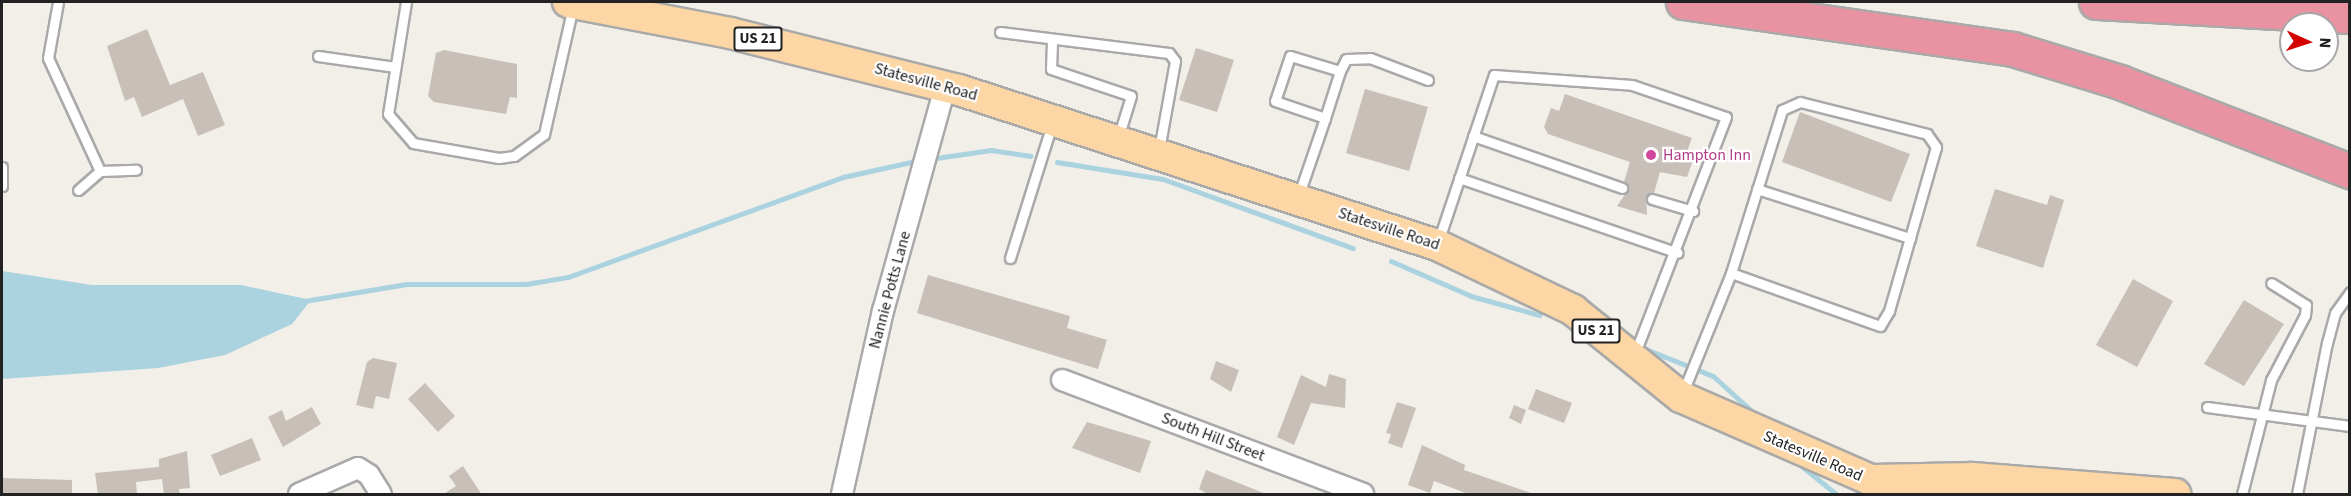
<!DOCTYPE html>
<style>
body{margin:0}
#map{position:relative;width:2351px;height:496px;overflow:hidden;background:#f2efe9;font-family:"Source Sans 3",sans-serif}
div>[style]{position:absolute}
[style*='--x']{left:calc(var(--x)*1px);top:calc(var(--y)*1px);width:calc(var(--w)*1px);rotate:calc(var(--a)*1deg)}
.water>*{inset:0;background:#aad3df}
.stream>*{height:5px;margin:-2.5px;padding:0 2.5px;transform-origin:2.5px;border-radius:2.5px;background:#aad3df}
.building>*{inset:0;background:#c7bfb8}
.roads{filter:drop-shadow(2px 0 #a9a9a9) drop-shadow(-2px 0 #a9a9a9) drop-shadow(0 2px #a9a9a9) drop-shadow(0 -2px #a9a9a9)}
.lane>*{height:9px;margin:-4.5px;padding:0 4.5px;transform-origin:4.5px;border-radius:4.5px;background:#fff}
.street>*{height:20px;margin:-10px;padding:0 10px;transform-origin:10px;border-radius:10px;background:#fff}
.primary>*{height:30px;margin:-15px;padding:0 15px;transform-origin:15px;border-radius:15px;background:#fcd6a4}
.highway>*{height:33px;margin:-16.5px;padding:0 16.5px;transform-origin:16.5px;border-radius:16.5px;background:#e892a2}
.dots>*{width:16px;height:16px;translate:-50% -50%;box-sizing:border-box;border:3px solid #fff;border-radius:50%}
span{translate:-50% -50%;white-space:nowrap;text-align:center;line-height:1.15;-webkit-text-stroke:4.5px #fff;paint-order:stroke}
.shield-label span{padding:2px 4px;background:#fff;border:2px solid;border-radius:4px;-webkit-text-stroke-width:0}
.shield-label{font-size:15px;color:#222;font-weight:700}
.street-label{font-size:16px;color:#222}
.hotel-label{font-size:16px;color:#b23c85}
.left{translate:0 -50%;text-align:left}
.frame{position:absolute;inset:0;border:3px solid #222;pointer-events:none}
.north{position:absolute;left:2279px;top:12px;width:60px;height:60px;box-sizing:border-box;background:#fff;border:2px solid #a7a7a7;border-radius:50%;rotate:93deg;font-size:16px;font-weight:700;line-height:24px;text-align:center;color:#222}
.north::after{content:'';display:block;margin:auto;width:21px;height:27px;background:#d40000;clip-path:polygon(50% 0,100% 100%,50% 72%,0 100%)}
</style>
<div id="map">
<div class="water">
<i style="clip-path:polygon(2px 271px,92px 285px,241px 285px,311px 300px,292px 324px,225px 355px,158px 368px,2px 379px)"></i>
</div>
<div class="stream">
<i style="--x:929;--y:159;--w:63;--a:-8.3"></i>
<i style="--x:991;--y:150;--w:40;--a:8.5"></i>
<i style="--x:1057;--y:162;--w:107;--a:9.1"></i>
<i style="--x:1163;--y:179;--w:202;--a:20"></i>
<i style="--x:1391;--y:261;--w:87;--a:23.6"></i>
<i style="--x:1471;--y:296;--w:71;--a:15.6"></i>
<i style="--x:304;--y:301;--w:104;--a:-9.4"></i>
<i style="--x:407;--y:284;--w:119;--a:0"></i>
<i style="--x:526;--y:284;--w:43;--a:-9.5"></i>
<i style="--x:568;--y:277;--w:293;--a:-20"></i>
<i style="--x:843;--y:177;--w:79;--a:-12.4"></i>
<i style="--x:1638;--y:346;--w:81;--a:21.8"></i>
<i style="--x:1713;--y:376;--w:59;--a:42.3"></i>
<i style="--x:1794;--y:460;--w:54;--a:39"></i>
</div>
<div class="building">
<i style="clip-path:polygon(147px 29px,170px 85px,203px 72px,225px 125px,198px 136px,183px 99px,142px 117px,134px 97px,125px 101px,107px 46px)"></i>
<i style="clip-path:polygon(1196px 48px,1234px 60px,1217px 112px,1179px 100px)"></i>
<i style="clip-path:polygon(444px 50px,517px 64px,517px 98px,510px 97px,506px 114px,434px 102px,428px 96px,436px 53px)"></i>
<i style="clip-path:polygon(1365px 89px,1428px 107px,1409px 171px,1346px 153px)"></i>
<i style="clip-path:polygon(1565px 94px,1692px 138px,1686px 154px,1694px 157px,1687px 177px,1660px 172px,1654px 193px,1646px 197px,1647px 215px,1617px 206px,1628px 190px,1624px 182px,1630px 162px,1548px 134px,1544px 127px,1551px 108px,1559px 111px)"></i>
<i style="clip-path:polygon(1800px 112px,1910px 154px,1891px 202px,1782px 162px)"></i>
<i style="clip-path:polygon(1995px 189px,2047px 205px,2050px 195px,2064px 200px,2043px 268px,1976px 246px)"></i>
<i style="clip-path:polygon(928px 275px,1070px 316px,1067px 328px,1107px 340px,1098px 369px,917px 313px)"></i>
<i style="clip-path:polygon(2133px 279px,2173px 301px,2137px 367px,2096px 345px)"></i>
<i style="clip-path:polygon(2244px 300px,2284px 324px,2244px 386px,2204px 364px)"></i>
<i style="clip-path:polygon(373px 358px,397px 363px,389px 399px,376px 396px,373px 409px,356px 405px,367px 362px)"></i>
<i style="clip-path:polygon(1216px 361px,1239px 370px,1231px 392px,1210px 379px)"></i>
<i style="clip-path:polygon(1329px 374px,1346px 379px,1345px 408px,1311px 403px,1294px 445px,1277px 437px,1301px 375px,1326px 387px)"></i>
<i style="clip-path:polygon(425px 383px,455px 416px,438px 432px,408px 399px)"></i>
<i style="clip-path:polygon(1536px 389px,1572px 403px,1564px 423px,1528px 409px)"></i>
<i style="clip-path:polygon(1397px 402px,1416px 408px,1402px 448px,1388px 443px,1391px 434px,1386px 433px)"></i>
<i style="clip-path:polygon(1514px 405px,1526px 410px,1521px 424px,1509px 418px)"></i>
<i style="clip-path:polygon(312px 407px,321px 424px,283px 447px,268px 417px,282px 410px,286px 421px)"></i>
<i style="clip-path:polygon(1087px 422px,1151px 441px,1140px 473px,1072px 448px)"></i>
<i style="clip-path:polygon(252px 438px,261px 460px,220px 476px,211px 455px)"></i>
<i style="clip-path:polygon(1422px 445px,1465px 465px,1464px 470px,1537px 495px,1471px 495px,1434px 481px,1430px 493px,1408px 485px)"></i>
<i style="clip-path:polygon(187px 451px,190px 488px,179px 489px,180px 495px,164px 495px,162px 479px,136px 482px,137px 495px,98px 495px,95px 473px,159px 467px,159px 459px)"></i>
<i style="clip-path:polygon(463px 466px,482px 495px,442px 495px,456px 486px,449px 476px)"></i>
<i style="clip-path:polygon(1206px 470px,1266px 494px,1266px 495px,1209px 495px,1199px 489px)"></i>
<i style="clip-path:polygon(2px 478px,72px 480px,72px 495px,2px 495px)"></i>
</div>
<div class="roads">
<div class="lane">
<i style="--x:58;--y:2;--w:57;--a:100.1"></i>
<i style="--x:48;--y:58;--w:124;--a:65.3"></i>
<i style="--x:100;--y:171;--w:29;--a:139"></i>
<i style="--x:406;--y:2;--w:113;--a:99.1"></i>
<i style="--x:388;--y:114;--w:38;--a:49"></i>
<i style="--x:413;--y:143;--w:87;--a:9.9"></i>
<i style="--x:499;--y:158;--w:15;--a:-8"></i>
<i style="--x:514;--y:156;--w:37;--a:-36"></i>
<i style="--x:544;--y:134;--w:131;--a:-77.2"></i>
<i style="--x:1000;--y:32;--w:170;--a:7.1"></i>
<i style="--x:1169;--y:53;--w:10;--a:53"></i>
<i style="--x:1175;--y:61;--w:90;--a:100.2"></i>
<i style="--x:1052;--y:41;--w:28;--a:92"></i>
<i style="--x:1051;--y:69;--w:84;--a:18.6"></i>
<i style="--x:1131;--y:96;--w:44;--a:107.2"></i>
<i style="--x:318;--y:56;--w:78;--a:8.1"></i>
<i style="--x:1340;--y:71;--w:13;--a:-63"></i>
<i style="--x:1346;--y:59;--w:24;--a:-2"></i>
<i style="--x:1370;--y:58;--w:62;--a:20.8"></i>
<i style="--x:1473;--y:136;--w:158;--a:19.2"></i>
<i style="--x:2;--y:167;--w:19;--a:90"></i>
<i style="--x:100;--y:171;--w:36;--a:-2"></i>
<i style="--x:1459;--y:178;--w:231;--a:18.9"></i>
<i style="--x:1757;--y:189;--w:161;--a:17.8"></i>
<i style="--x:1298;--y:197;--w:83;--a:-71.1"></i>
<i style="--x:1325;--y:118;--w:49;--a:-72.3"></i>
<i style="--x:1340;--y:71;--w:52;--a:-163.3"></i>
<i style="--x:1290;--y:56;--w:47;--a:108.4"></i>
<i style="--x:1275;--y:101;--w:53;--a:18.8"></i>
<i style="--x:1652;--y:199;--w:43;--a:16.3"></i>
<i style="--x:1438;--y:242;--w:176;--a:-71.5"></i>
<i style="--x:1494;--y:75;--w:138;--a:4.1"></i>
<i style="--x:1632;--y:85;--w:99;--a:18.8"></i>
<i style="--x:1726;--y:117;--w:256;--a:111.1"></i>
<i style="--x:1010;--y:258;--w:140;--a:-72.6"></i>
<i style="--x:1683;--y:392;--w:128;--a:-68"></i>
<i style="--x:1731;--y:273;--w:171;--a:-72.6"></i>
<i style="--x:1782;--y:110;--w:20;--a:-24"></i>
<i style="--x:1800;--y:102;--w:131;--a:14.1"></i>
<i style="--x:1927;--y:134;--w:16;--a:55"></i>
<i style="--x:1936;--y:147;--w:171;--a:106"></i>
<i style="--x:1889;--y:311;--w:17;--a:121"></i>
<i style="--x:1880;--y:326;--w:158;--a:-160.4"></i>
<i style="--x:2207;--y:407;--w:144;--a:7.6"></i>
<i style="--x:2242;--y:494;--w:118;--a:-75.7"></i>
<i style="--x:2271;--y:380;--w:73;--a:-62.4"></i>
<i style="--x:2305;--y:315;--w:10;--a:-84"></i>
<i style="--x:2306;--y:305;--w:41;--a:-147.8"></i>
<i style="--x:2297;--y:494;--w:154;--a:-78.8"></i>
<i style="--x:2327;--y:343;--w:31;--a:-75"></i>
<i style="--x:2335;--y:313;--w:26;--a:-54"></i>
</div>
<div class="street">
<i style="--x:1062;--y:380;--w:322;--a:20.7"></i>
<i style="--x:299;--y:494;--w:64;--a:-23.8"></i>
<i style="--x:358;--y:468;--w:13;--a:32"></i>
<i style="--x:369;--y:475;--w:22;--a:58"></i>
<i style="--x:842;--y:494;--w:188;--a:-77.4"></i>
<i style="--x:883;--y:311;--w:232;--a:-74.5"></i>
</div>
<div class="primary">
<i style="--x:568;--y:2;--w:165;--a:10.8"></i>
<i style="--x:730;--y:33;--w:236;--a:14"></i>
<i style="--x:959;--y:90;--w:503;--a:17.97"></i>
<i style="--x:1437;--y:245;--w:151;--a:25.5"></i>
<i style="--x:1573;--y:310;--w:139;--a:38.9"></i>
<i style="--x:1681;--y:397;--w:207;--a:23.6"></i>
<i style="--x:1871;--y:480;--w:101;--a:-1.1"></i>
<i style="--x:1972;--y:478;--w:204;--a:4.5"></i>
</div>
<div class="highway">
<i style="--x:1683;--y:2;--w:333;--a:8.1"></i>
<i style="--x:2013;--y:49;--w:112;--a:17.1"></i>
<i style="--x:2120;--y:82;--w:247;--a:21.2"></i>
<i style="--x:2096;--y:2;--w:254;--a:3.2"></i>
</div>
</div>
<div class="dots">
<i style="left:1651px;top:155px;background:#d1479c"></i>
</div>
<div class="shield-label">
<span style="left:758px;top:39px">US 21</span>
<span style="left:1596px;top:331px">US 21</span>
</div>
<div class="street-label">
<span style="left:926px;top:82px;rotate:15deg">Statesville Road</span>
<span style="left:1389px;top:229px;rotate:18deg">Statesville Road</span>
<span style="left:890px;top:290px;rotate:-75deg">Nannie Potts Lane</span>
<span style="left:1213px;top:437px;rotate:21deg">South Hill Street</span>
<span style="left:1813px;top:456px;rotate:23deg">Statesville Road</span>
</div>
<div class="hotel-label">
<span class="left" style="left:1663px;top:155px">Hampton Inn</span>
</div>
<div class="frame"></div>
<div class="north">N</div>
</div>
